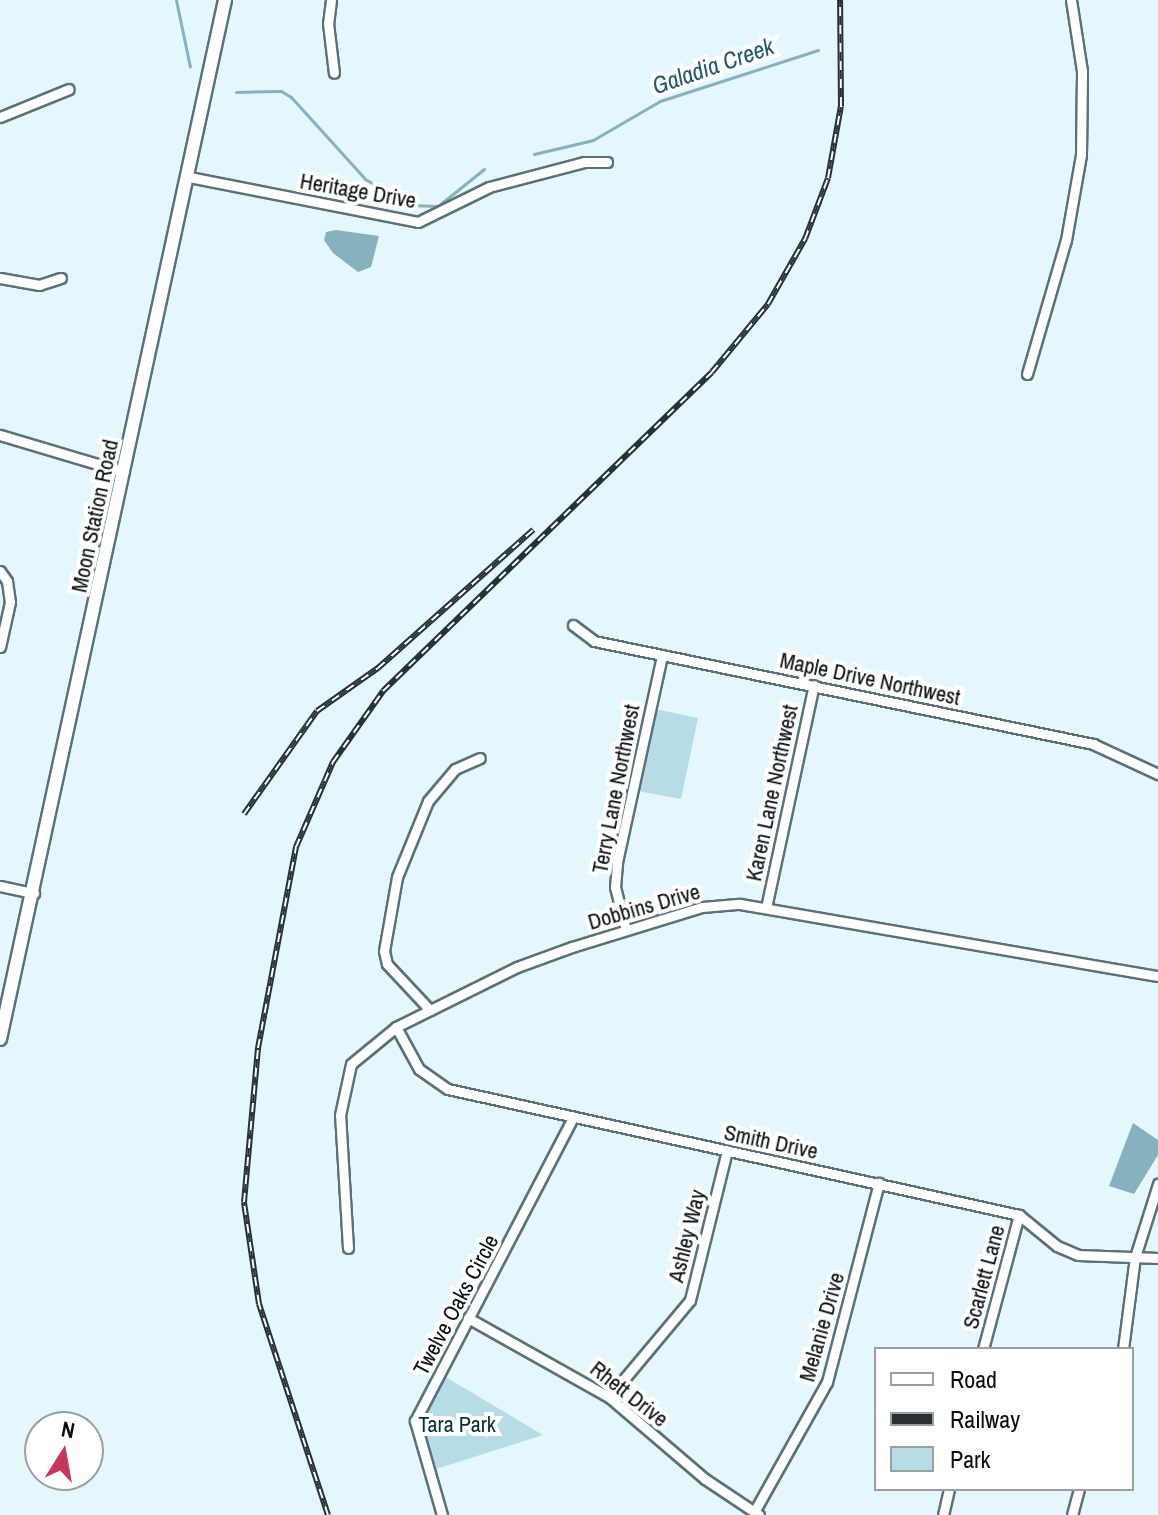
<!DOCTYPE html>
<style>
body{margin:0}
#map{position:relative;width:1158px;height:1515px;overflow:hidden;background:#e3f7fd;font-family:"Archivo Narrow",sans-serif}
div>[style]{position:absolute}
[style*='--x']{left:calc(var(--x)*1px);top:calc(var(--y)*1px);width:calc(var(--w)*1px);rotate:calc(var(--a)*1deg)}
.green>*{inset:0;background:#b6dce7}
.water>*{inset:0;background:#86b1be}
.stream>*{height:3px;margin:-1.5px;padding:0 1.5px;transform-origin:1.5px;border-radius:1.5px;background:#86b1be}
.roads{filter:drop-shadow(2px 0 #5b7178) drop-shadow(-2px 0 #5b7178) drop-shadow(0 2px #5b7178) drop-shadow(0 -2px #5b7178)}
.street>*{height:9px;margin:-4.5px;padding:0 4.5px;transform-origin:4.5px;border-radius:4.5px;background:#fff}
.secondary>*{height:12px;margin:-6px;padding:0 6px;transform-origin:6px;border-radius:6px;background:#fff}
.rail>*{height:6px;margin-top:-3px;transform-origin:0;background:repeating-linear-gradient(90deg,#fff 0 9px,#283234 0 18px);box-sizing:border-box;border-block:2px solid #283234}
span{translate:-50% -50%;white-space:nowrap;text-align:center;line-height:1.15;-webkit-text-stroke:8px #fff;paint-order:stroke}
.street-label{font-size:22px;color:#060e10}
.park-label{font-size:22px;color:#04303a}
.water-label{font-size:24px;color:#205a69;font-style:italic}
.legend{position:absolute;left:874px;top:1347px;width:260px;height:144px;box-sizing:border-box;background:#fff;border:2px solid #9b9f9f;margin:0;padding:10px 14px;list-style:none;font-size:24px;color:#060e10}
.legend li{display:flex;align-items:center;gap:16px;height:40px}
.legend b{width:40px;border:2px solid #9b9f9f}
.north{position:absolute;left:24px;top:1411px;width:80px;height:80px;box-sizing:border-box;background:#fff;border:2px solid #9b9f9f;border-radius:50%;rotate:11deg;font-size:22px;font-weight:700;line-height:32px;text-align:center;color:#060e10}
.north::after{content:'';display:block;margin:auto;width:28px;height:36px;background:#c6365a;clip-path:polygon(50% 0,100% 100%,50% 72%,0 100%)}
</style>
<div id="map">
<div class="green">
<i style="clip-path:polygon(655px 709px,698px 718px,681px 799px,638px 791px)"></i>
<i style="clip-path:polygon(444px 1376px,543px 1435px,433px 1470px,421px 1424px)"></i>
</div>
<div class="water">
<i style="clip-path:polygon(336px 230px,379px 236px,371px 267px,358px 272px,333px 253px,324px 240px,326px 232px)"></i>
<i style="clip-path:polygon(1133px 1123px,1158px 1140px,1158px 1155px,1134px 1194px,1109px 1186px)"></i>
</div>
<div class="stream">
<i style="--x:176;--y:0;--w:68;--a:78.2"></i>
<i style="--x:236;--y:92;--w:45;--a:-1.3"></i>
<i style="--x:281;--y:91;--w:12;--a:31"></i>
<i style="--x:291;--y:97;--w:110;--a:47.9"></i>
<i style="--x:365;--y:179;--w:52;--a:30"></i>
<i style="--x:410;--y:205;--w:28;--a:2"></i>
<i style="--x:438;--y:206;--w:59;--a:-38.8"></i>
<i style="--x:534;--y:154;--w:61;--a:-13.3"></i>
<i style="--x:593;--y:140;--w:78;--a:-30.2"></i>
<i style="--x:660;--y:101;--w:166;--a:-17.9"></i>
</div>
<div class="roads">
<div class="street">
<i style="--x:331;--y:0;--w:23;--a:97"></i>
<i style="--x:328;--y:23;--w:50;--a:83.2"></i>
<i style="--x:0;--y:117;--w:74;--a:-22.1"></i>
<i style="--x:189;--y:177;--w:233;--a:11.1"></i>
<i style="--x:418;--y:222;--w:79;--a:-26.2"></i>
<i style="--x:489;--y:187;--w:98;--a:-14.7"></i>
<i style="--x:584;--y:162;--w:23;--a:0"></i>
<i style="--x:0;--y:278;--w:40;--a:10"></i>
<i style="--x:39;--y:285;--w:23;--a:-18"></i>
<i style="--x:1027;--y:374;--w:140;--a:-73.8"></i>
<i style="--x:1066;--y:240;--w:86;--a:-80"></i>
<i style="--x:1081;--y:155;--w:84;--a:-89.3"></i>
<i style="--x:1082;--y:71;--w:72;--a:-98.8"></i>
<i style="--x:0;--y:435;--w:129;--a:16.6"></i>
<i style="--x:0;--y:571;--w:12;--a:55"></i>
<i style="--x:7;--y:581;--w:21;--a:82"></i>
<i style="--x:10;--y:602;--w:46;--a:102.5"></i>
<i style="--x:573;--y:625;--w:26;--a:37"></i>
<i style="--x:594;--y:641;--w:510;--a:11.66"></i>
<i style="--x:1093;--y:744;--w:72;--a:24.8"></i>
<i style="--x:0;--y:886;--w:35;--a:12"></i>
<i style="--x:766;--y:908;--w:228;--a:-77.9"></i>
<i style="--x:626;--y:930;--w:44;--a:-104.3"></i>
<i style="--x:615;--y:887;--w:25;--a:-85"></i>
<i style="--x:617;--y:862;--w:212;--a:-77.7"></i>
<i style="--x:430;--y:1010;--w:63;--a:-133.1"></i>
<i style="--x:387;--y:964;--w:13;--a:-103"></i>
<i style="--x:384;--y:951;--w:75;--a:-80"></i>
<i style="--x:397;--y:877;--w:82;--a:-67.8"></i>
<i style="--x:428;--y:801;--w:42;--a:-49.8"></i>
<i style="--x:455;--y:769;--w:27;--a:-24"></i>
<i style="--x:396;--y:1027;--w:48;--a:61.3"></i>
<i style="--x:419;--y:1069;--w:35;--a:35"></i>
<i style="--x:448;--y:1089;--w:585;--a:12.44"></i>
<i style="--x:1019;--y:1215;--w:49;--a:39.2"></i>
<i style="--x:1057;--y:1246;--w:23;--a:23"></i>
<i style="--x:1078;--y:1255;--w:80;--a:2.1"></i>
<i style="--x:348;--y:1248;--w:133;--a:-93.4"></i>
<i style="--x:340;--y:1115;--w:52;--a:-77.8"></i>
<i style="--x:351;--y:1064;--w:58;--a:-39.4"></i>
<i style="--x:396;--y:1027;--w:135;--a:-26.4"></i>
<i style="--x:517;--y:967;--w:59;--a:-20"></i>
<i style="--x:572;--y:947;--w:136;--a:-17.1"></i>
<i style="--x:702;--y:907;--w:38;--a:-5"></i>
<i style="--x:740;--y:904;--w:424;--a:9.8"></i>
<i style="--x:468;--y:1318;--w:162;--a:29.3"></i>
<i style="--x:609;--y:1397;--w:126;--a:40.5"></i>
<i style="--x:705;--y:1479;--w:65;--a:33.7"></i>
<i style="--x:983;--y:1349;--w:139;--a:-75"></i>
<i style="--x:1123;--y:1349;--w:93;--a:-82.6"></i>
<i style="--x:1135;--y:1257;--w:77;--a:-72.5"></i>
<i style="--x:609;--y:1397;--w:126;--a:-50.1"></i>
<i style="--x:690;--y:1300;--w:154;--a:-76.1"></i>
<i style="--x:754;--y:1512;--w:149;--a:-60.7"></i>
<i style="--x:827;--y:1382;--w:206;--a:-75.4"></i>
<i style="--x:442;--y:1515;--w:98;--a:-106"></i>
<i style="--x:415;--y:1421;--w:343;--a:-62.5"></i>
<i style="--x:943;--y:1515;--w:27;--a:-77"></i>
<i style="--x:1072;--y:1515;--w:27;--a:-75"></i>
</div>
<div class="secondary">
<i style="--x:0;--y:1039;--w:1063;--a:-77.78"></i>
</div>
</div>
<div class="rail">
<i style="--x:244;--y:814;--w:126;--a:-54.7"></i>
<i style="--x:317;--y:711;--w:75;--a:-35.2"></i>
<i style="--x:378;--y:668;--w:208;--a:-41.7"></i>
<i style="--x:328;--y:1515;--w:222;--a:-108.1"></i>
<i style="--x:259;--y:1304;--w:103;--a:-98.4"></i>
<i style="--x:244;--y:1202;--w:155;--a:-84.8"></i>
<i style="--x:258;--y:1048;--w:205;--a:-79.3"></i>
<i style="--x:296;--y:847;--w:93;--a:-66.5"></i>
<i style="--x:333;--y:762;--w:87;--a:-54.8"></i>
<i style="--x:383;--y:691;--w:458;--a:-44.1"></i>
<i style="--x:712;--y:372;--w:88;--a:-50.5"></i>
<i style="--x:768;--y:304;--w:75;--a:-60.4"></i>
<i style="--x:805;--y:239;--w:65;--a:-69.3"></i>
<i style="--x:828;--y:178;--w:73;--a:-79.8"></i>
<i style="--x:841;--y:106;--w:106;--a:-90.5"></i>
</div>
<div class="street-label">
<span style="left:358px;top:191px;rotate:10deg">Heritage Drive</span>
<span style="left:95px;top:516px;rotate:-78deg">Moon Station Road</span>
<span style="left:870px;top:679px;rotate:12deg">Maple Drive Northwest</span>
<span style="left:616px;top:789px;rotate:-79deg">Terry Lane Northwest</span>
<span style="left:772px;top:793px;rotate:-78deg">Karen Lane Northwest</span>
<span style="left:644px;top:907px;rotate:-16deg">Dobbins Drive</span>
<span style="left:771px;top:1142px;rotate:12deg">Smith Drive</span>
<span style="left:687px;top:1236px;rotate:-76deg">Ashley Way</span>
<span style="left:984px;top:1277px;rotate:-75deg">Scarlett Lane</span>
<span style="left:456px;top:1305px;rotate:-62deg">Twelve Oaks Circle</span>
<span style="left:822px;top:1327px;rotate:-74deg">Melanie Drive</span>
<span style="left:629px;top:1394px;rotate:38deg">Rhett Drive</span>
</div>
<div class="park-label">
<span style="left:457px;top:1425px">Tara Park</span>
</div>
<div class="water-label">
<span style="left:713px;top:66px;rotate:-19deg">Galadia Creek</span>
</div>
<ul class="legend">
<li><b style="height:10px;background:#fff"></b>Road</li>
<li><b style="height:10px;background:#283234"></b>Railway</li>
<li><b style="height:22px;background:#b6dce7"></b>Park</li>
</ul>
<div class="north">N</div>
</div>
